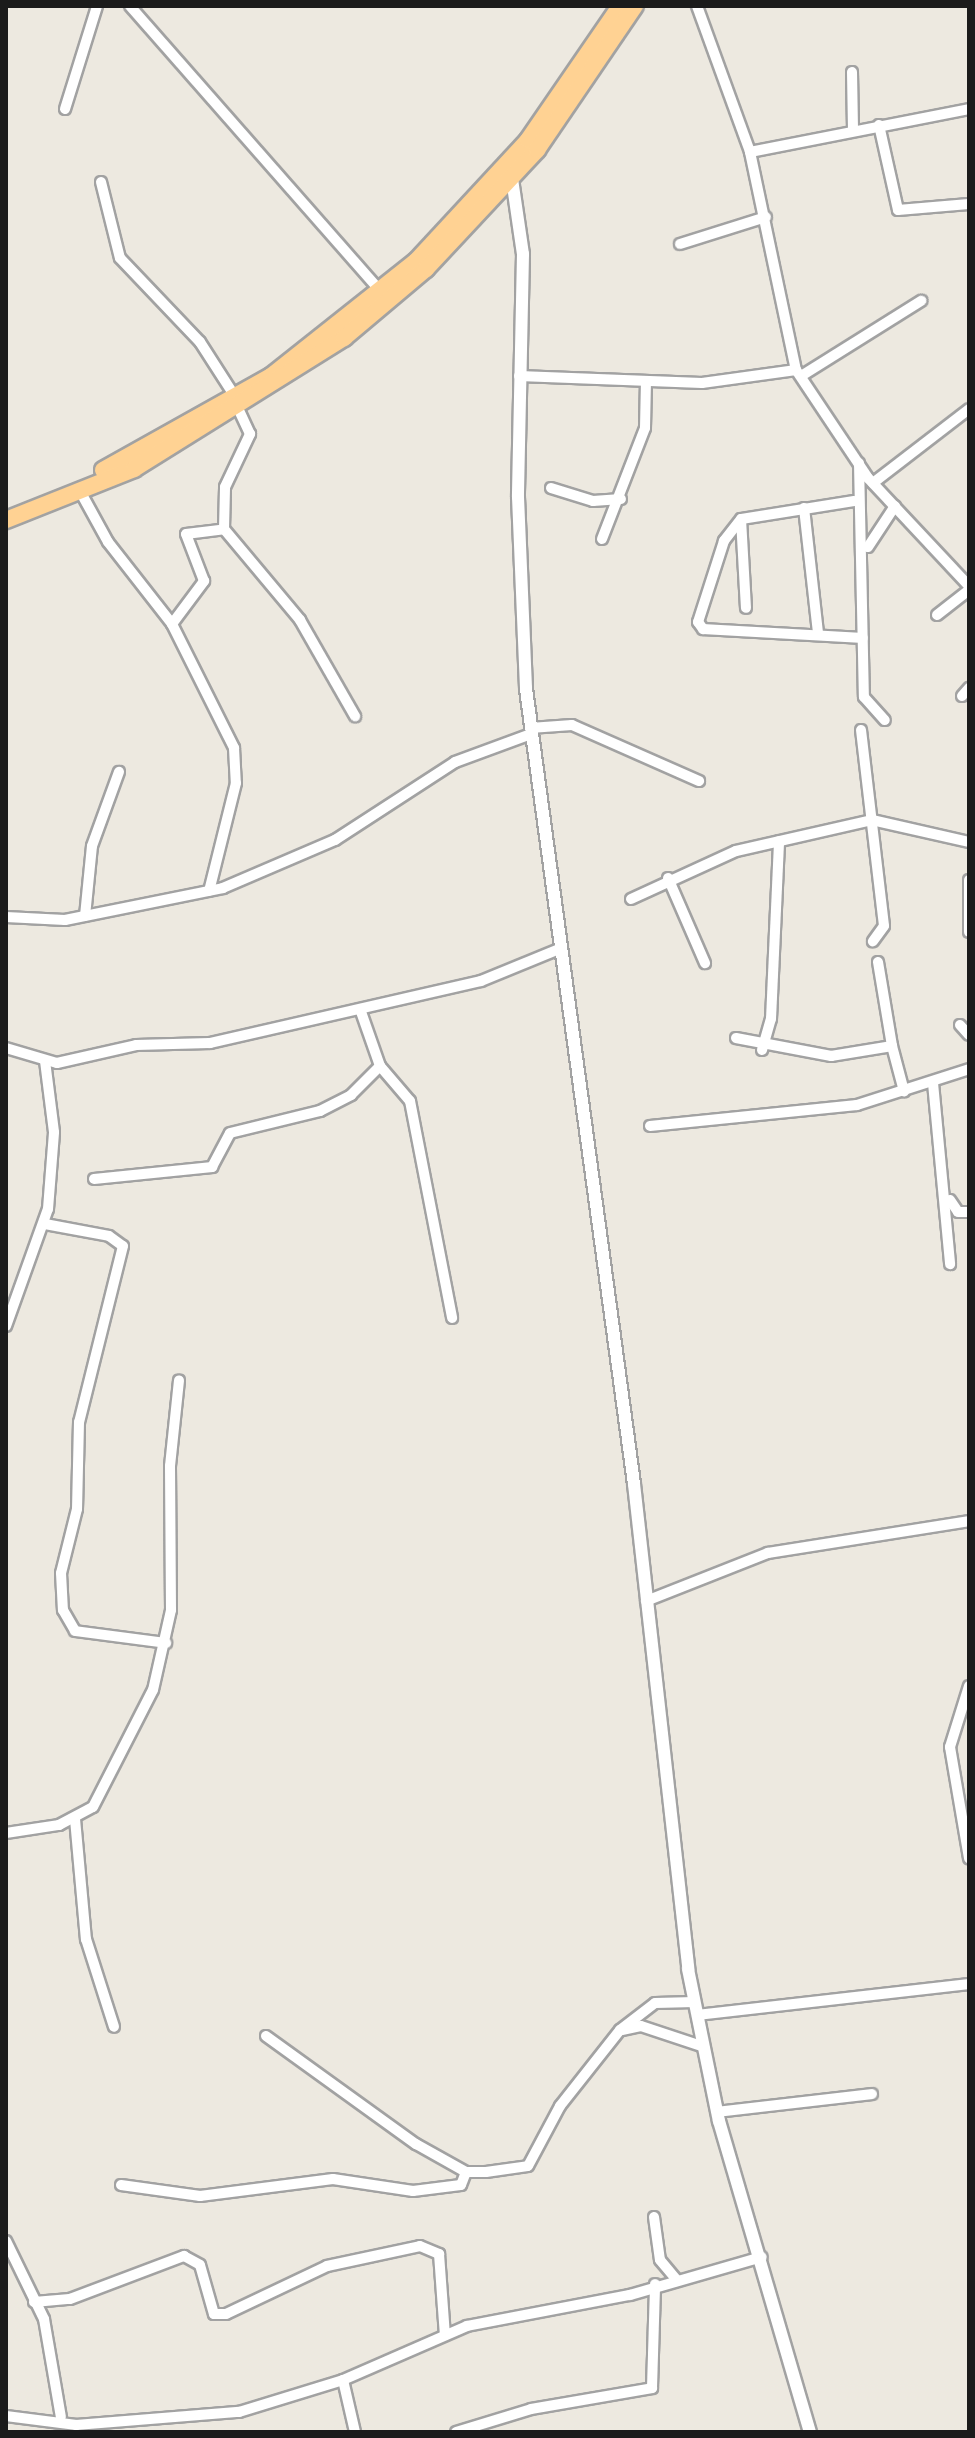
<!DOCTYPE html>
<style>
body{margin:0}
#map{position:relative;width:975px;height:2438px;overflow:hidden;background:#ede9e0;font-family:Mulish,sans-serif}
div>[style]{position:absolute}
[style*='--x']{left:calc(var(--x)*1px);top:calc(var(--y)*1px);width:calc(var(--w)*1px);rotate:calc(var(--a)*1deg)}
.roads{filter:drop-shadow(2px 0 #a2a2a2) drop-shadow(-2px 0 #a2a2a2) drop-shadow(0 2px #a2a2a2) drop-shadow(0 -2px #a2a2a2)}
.minor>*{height:10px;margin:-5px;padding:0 5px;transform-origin:5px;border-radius:5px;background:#fff}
.tertiary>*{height:12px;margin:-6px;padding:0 6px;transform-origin:6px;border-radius:6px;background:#fff}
.primary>*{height:16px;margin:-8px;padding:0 8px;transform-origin:8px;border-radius:8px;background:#ffd293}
span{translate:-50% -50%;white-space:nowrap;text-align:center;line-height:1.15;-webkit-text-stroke:8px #fff;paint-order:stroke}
.frame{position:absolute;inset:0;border:8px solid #1b1b1b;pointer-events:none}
</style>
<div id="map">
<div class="roads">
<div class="minor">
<i style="--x:130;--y:6;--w:379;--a:48.7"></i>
<i style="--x:697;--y:6;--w:155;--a:70"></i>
<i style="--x:750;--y:152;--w:223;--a:78.1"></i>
<i style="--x:796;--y:370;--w:130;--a:56.3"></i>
<i style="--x:868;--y:478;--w:148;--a:46.9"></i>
<i style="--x:852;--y:72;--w:59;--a:89"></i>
<i style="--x:65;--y:109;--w:108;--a:-72.7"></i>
<i style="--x:879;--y:125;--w:87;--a:77.4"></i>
<i style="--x:898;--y:210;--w:71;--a:-4.8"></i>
<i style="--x:750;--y:152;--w:223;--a:-11.1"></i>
<i style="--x:101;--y:182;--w:78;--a:76"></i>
<i style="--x:120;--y:258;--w:116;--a:46.4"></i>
<i style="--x:200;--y:342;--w:67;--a:57.3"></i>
<i style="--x:680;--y:244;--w:90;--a:-17.4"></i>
<i style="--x:519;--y:376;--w:183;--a:2.2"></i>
<i style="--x:702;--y:383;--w:95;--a:-7.9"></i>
<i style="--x:801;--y:376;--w:142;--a:-32"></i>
<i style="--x:859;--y:463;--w:234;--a:88.8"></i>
<i style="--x:864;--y:697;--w:31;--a:48"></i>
<i style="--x:873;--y:483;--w:121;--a:-37.6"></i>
<i style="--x:551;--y:488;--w:44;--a:17.2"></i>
<i style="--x:593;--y:501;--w:28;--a:-4"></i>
<i style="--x:80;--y:491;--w:58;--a:61.2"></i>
<i style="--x:108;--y:542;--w:104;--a:52"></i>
<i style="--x:172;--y:624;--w:139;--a:63.4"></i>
<i style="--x:234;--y:748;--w:35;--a:87"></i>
<i style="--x:236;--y:783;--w:111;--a:104"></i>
<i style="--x:854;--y:501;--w:114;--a:170.9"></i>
<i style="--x:741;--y:519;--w:28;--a:128"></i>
<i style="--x:724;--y:541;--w:85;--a:107.8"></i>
<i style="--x:698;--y:622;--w:9;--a:54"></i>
<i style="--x:703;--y:629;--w:160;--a:3.2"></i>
<i style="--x:804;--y:508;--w:125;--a:83.6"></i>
<i style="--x:741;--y:519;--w:89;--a:86.8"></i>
<i style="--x:224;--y:529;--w:119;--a:50.1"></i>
<i style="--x:300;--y:620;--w:111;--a:60.2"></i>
<i style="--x:602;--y:539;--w:119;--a:-68.8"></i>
<i style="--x:645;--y:428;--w:46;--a:-88.8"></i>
<i style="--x:868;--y:547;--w:49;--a:-56.6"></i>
<i style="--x:937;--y:615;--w:41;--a:-38"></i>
<i style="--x:172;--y:624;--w:54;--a:-53.3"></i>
<i style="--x:204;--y:581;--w:50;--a:-111"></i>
<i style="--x:186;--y:534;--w:38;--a:-7"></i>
<i style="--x:224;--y:529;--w:42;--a:-88.6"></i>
<i style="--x:225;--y:487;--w:59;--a:-64.7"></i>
<i style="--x:250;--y:434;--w:26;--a:-115"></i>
<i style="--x:962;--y:696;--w:11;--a:-49"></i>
<i style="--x:530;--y:728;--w:42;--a:-4.1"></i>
<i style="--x:572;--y:725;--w:139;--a:23.8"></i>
<i style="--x:861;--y:730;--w:197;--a:83.3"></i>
<i style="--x:884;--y:926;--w:19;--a:126"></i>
<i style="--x:668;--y:878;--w:93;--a:66.5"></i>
<i style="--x:969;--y:880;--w:52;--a:90"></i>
<i style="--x:631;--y:899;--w:115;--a:-24.6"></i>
<i style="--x:736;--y:851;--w:139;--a:-12.8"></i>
<i style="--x:872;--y:820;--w:99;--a:12.8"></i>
<i style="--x:85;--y:916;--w:70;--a:-84.3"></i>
<i style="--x:92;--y:846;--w:79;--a:-70"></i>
<i style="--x:6;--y:917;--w:59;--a:2.9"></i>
<i style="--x:65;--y:920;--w:161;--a:-11.4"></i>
<i style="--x:223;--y:888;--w:122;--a:-23.2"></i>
<i style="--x:335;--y:840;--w:143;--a:-33"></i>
<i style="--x:455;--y:762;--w:81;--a:-20.2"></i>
<i style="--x:878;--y:962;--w:85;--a:80.5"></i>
<i style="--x:960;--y:1025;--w:13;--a:48"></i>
<i style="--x:736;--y:1038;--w:97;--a:10.7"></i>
<i style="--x:831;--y:1056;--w:62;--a:-9.3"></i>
<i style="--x:892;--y:1046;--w:47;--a:75.1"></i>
<i style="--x:6;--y:1048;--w:53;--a:16.4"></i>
<i style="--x:57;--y:1063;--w:81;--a:-12.8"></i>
<i style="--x:136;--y:1045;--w:74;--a:-1.5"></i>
<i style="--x:210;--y:1043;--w:278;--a:-12.9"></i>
<i style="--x:481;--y:981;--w:87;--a:-22.2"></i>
<i style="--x:762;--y:1050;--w:32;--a:-74"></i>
<i style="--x:771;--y:1019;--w:178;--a:-87.4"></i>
<i style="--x:380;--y:1066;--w:46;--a:49.4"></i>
<i style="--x:410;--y:1101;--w:221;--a:79"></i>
<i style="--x:933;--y:1083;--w:182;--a:84.6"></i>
<i style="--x:650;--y:1126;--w:208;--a:-5.8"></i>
<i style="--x:857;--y:1105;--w:118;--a:-17.8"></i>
<i style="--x:94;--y:1179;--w:119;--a:-5.8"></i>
<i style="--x:212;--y:1167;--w:38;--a:-62"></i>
<i style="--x:230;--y:1133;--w:93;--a:-13.7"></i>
<i style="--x:320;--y:1111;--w:35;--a:-27"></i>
<i style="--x:351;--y:1095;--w:41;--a:-45"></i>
<i style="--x:380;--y:1066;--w:60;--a:-109.3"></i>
<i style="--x:950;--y:1200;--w:14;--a:56"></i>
<i style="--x:958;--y:1212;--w:11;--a:0"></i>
<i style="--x:45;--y:1224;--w:65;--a:10.6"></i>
<i style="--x:109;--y:1236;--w:17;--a:36"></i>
<i style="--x:123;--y:1246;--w:181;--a:104"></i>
<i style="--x:79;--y:1422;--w:87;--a:91.3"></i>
<i style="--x:77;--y:1509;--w:66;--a:104"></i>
<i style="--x:61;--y:1573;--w:37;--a:87"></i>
<i style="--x:63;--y:1610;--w:24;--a:60"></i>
<i style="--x:75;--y:1631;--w:92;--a:7.5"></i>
<i style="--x:6;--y:1326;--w:124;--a:-70.3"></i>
<i style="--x:48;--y:1209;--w:77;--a:-85.5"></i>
<i style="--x:54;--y:1132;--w:72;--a:-97.2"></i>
<i style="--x:646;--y:1601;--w:131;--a:-21.5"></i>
<i style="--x:768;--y:1553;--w:204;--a:-9"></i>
<i style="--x:969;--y:1686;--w:64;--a:107.3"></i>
<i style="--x:950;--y:1747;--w:113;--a:80.3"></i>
<i style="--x:75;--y:1819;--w:121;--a:84.8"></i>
<i style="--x:86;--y:1939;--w:92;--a:72.3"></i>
<i style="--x:6;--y:1833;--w:54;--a:-8.6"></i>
<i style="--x:59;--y:1825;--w:38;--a:-28"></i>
<i style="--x:93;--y:1807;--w:131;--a:-62.9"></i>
<i style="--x:153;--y:1690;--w:82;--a:-77.3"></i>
<i style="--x:171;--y:1610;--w:144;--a:-90.4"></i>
<i style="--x:170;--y:1466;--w:86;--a:-84"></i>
<i style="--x:697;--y:2015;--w:274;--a:-6.5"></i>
<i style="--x:622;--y:2030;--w:19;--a:-12"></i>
<i style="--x:641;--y:2026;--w:66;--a:18.4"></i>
<i style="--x:266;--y:2036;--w:185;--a:35.8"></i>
<i style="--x:416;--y:2144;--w:57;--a:29.2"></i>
<i style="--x:466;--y:2172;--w:20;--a:0"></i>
<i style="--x:486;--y:2172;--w:42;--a:-8.1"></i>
<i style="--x:528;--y:2166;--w:68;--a:-61.9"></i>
<i style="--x:560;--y:2106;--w:97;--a:-51.7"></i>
<i style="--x:620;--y:2030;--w:44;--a:-37.6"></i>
<i style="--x:655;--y:2003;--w:40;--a:-1.4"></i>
<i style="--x:717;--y:2112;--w:156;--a:-6.6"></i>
<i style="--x:121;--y:2185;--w:80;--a:7.9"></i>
<i style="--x:200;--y:2196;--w:134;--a:-7.3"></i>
<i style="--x:333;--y:2179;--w:81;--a:8.5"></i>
<i style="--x:413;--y:2191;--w:48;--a:-7.1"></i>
<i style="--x:461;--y:2185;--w:14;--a:-69"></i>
<i style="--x:654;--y:2217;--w:43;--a:82.1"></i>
<i style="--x:660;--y:2260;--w:25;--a:50"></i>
<i style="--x:6;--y:2241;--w:87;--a:64"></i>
<i style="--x:44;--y:2319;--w:99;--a:80.2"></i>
<i style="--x:34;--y:2302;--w:36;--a:-5"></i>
<i style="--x:70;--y:2299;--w:122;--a:-20.7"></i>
<i style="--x:184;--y:2256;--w:18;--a:29"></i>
<i style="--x:200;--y:2265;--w:51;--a:74.1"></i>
<i style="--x:214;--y:2314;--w:12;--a:0"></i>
<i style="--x:226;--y:2314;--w:112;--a:-25.4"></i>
<i style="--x:327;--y:2266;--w:95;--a:-12.1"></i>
<i style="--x:420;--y:2246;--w:21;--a:23"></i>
<i style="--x:439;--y:2254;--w:81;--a:85.8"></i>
<i style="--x:343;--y:2380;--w:53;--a:77"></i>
<i style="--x:6;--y:2416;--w:71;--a:7.3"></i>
<i style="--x:76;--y:2425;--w:164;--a:-4.6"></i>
<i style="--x:239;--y:2412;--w:109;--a:-17.1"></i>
<i style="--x:343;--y:2380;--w:135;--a:-23.5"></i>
<i style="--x:467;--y:2326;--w:166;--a:-10.8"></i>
<i style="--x:630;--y:2295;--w:137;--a:-16.1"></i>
<i style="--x:456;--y:2432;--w:78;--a:-17"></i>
<i style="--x:531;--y:2409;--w:123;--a:-9.8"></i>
<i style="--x:652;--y:2388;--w:104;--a:-88.3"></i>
</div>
<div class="tertiary">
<i style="--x:511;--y:172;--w:83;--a:81.7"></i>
<i style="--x:523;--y:254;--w:243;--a:91.2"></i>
<i style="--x:518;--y:497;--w:192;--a:87.6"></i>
<i style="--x:526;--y:689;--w:802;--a:82.26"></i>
<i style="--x:634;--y:1484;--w:488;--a:83.6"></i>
<i style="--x:688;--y:1969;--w:155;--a:78.5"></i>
<i style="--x:719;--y:2121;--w:324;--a:73.7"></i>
</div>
<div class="primary">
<i style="--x:103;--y:470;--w:193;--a:-29.2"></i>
<i style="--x:271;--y:376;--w:185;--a:-38.4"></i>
<i style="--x:416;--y:261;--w:165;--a:-47.2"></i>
<i style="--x:528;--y:140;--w:163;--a:-55.5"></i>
<i style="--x:6;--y:520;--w:138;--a:-21.7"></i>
<i style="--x:134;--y:469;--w:248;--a:-32"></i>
<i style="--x:344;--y:338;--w:107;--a:-40.1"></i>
<i style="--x:426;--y:269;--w:163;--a:-47"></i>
<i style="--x:537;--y:150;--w:174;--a:-55.8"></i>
</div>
</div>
<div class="frame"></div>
</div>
